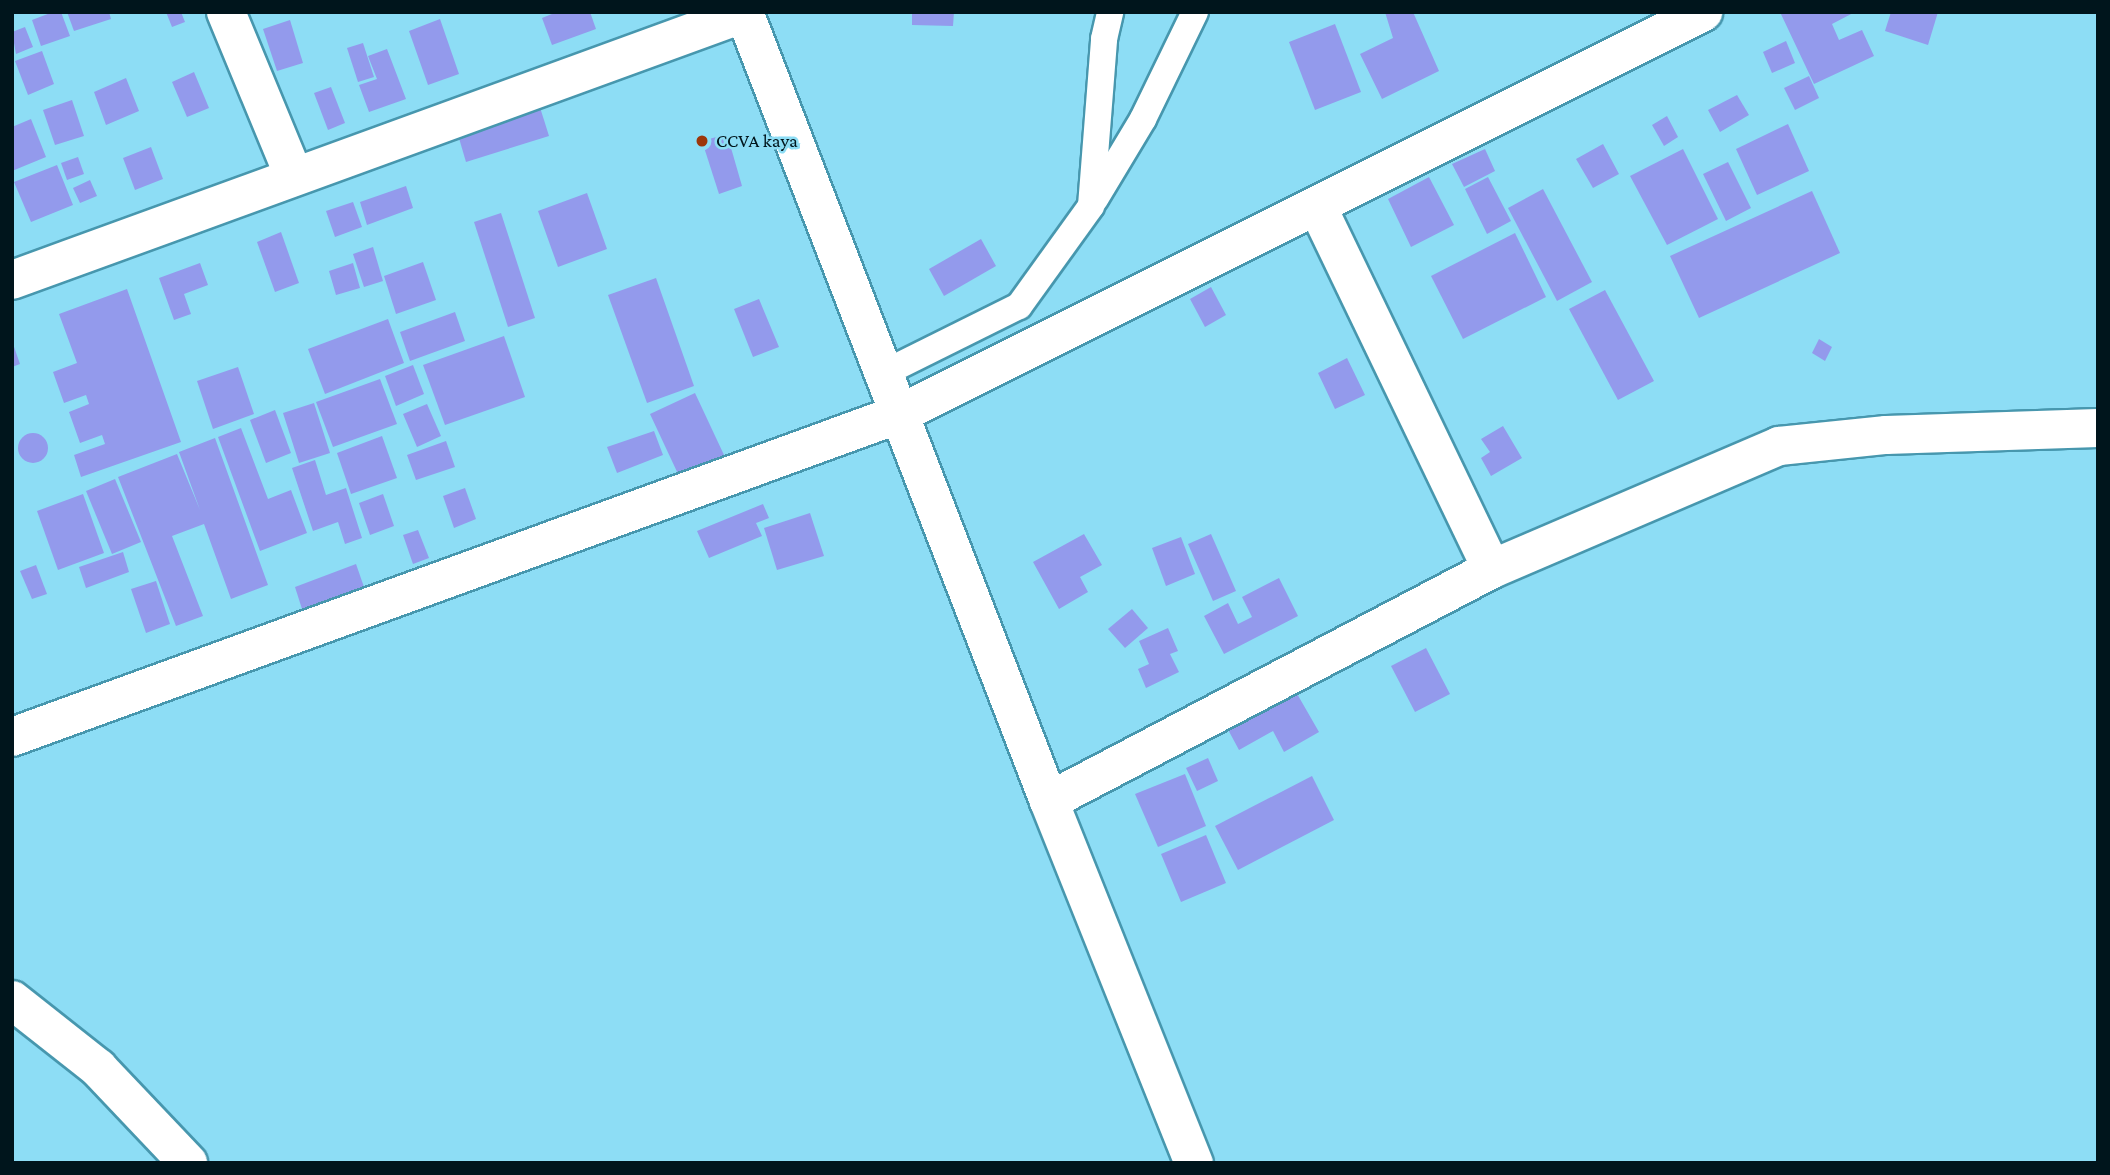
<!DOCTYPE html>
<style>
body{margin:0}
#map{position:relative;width:2110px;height:1175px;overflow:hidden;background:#8dddf5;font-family:"Crimson Pro",serif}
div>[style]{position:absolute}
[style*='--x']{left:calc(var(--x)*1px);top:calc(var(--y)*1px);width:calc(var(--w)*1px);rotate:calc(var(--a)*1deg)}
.building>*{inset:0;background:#939aec}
.round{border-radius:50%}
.roads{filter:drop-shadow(2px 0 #4797ae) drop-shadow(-2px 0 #4797ae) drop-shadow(0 2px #4797ae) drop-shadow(0 -2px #4797ae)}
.lane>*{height:26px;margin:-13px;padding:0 13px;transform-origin:13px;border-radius:13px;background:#fff}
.street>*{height:38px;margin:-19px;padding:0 19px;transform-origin:19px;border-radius:19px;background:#fff}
.secondary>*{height:38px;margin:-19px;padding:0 19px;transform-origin:19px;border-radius:19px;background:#fff}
.dots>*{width:19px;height:19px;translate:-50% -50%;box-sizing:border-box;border:4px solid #8dddf5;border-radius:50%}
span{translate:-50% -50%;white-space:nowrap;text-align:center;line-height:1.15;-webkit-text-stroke:5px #8dddf5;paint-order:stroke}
.poi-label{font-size:19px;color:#00151c}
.left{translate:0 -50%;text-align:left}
.frame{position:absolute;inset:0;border:14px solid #00151c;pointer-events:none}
</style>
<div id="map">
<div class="building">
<i style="clip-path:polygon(53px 12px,61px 12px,70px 36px,41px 46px,32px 20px)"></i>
<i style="clip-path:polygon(67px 12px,109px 12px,111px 19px,74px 31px)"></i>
<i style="clip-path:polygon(166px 12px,181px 12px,185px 22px,172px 27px)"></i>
<i style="clip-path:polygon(557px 12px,590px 12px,596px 29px,552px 45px,542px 18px)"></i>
<i style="clip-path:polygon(912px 12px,954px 12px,953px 26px,912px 25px)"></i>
<i style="clip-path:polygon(1385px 12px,1413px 12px,1439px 71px,1382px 99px,1360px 54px,1393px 38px)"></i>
<i style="clip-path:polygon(1780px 12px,1855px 12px,1832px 24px,1839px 40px,1862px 30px,1874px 56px,1814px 84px)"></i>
<i style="clip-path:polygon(1891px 12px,1938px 12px,1928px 45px,1885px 31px)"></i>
<i style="clip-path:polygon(440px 19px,459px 74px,428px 85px,409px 31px)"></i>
<i style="clip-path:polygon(290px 20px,303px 63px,277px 71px,263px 29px)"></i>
<i style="clip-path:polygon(1335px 24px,1361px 92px,1315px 110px,1289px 42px)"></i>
<i style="clip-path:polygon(25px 27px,33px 47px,16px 54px,12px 32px)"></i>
<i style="clip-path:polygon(1786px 41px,1795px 63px,1772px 73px,1763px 52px)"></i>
<i style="clip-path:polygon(363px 43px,374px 77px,358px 82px,347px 48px)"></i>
<i style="clip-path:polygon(387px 49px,406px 99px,369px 112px,359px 85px,377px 79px,368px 56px)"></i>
<i style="clip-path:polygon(42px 51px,54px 84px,28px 95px,15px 61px)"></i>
<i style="clip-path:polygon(194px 72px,209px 108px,187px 117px,172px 82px)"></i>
<i style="clip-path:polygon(1809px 76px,1819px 98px,1795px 110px,1784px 88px)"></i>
<i style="clip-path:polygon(126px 78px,139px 111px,106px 125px,94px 92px)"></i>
<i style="clip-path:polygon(331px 87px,345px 123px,328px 130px,314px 93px)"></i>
<i style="clip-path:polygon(1737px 95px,1749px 115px,1720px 132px,1708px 110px)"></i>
<i style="clip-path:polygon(72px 100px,84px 136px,55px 145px,43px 110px)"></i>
<i style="clip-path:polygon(538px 101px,549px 136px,466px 162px,456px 128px)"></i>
<i style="clip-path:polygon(1667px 116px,1678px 137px,1664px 146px,1652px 125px)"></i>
<i style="clip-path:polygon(31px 119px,46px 157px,12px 171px,12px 127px)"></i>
<i style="clip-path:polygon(1788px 124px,1809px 171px,1757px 195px,1736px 149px)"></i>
<i style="clip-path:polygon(727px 134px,742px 186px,719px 194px,702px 141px)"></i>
<i style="clip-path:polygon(1603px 144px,1619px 174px,1593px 188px,1576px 159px)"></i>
<i style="clip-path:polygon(151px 147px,163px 179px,135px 190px,123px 158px)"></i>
<i style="clip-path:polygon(1485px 149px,1495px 171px,1464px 187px,1452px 164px)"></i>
<i style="clip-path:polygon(1683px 149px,1718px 219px,1667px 245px,1630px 176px)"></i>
<i style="clip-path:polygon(78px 157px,84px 174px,67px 180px,61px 163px)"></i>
<i style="clip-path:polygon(1728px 162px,1751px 208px,1726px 221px,1703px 174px)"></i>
<i style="clip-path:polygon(57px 165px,73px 205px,31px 222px,14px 182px)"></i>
<i style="clip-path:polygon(1429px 177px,1454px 225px,1411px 247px,1388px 199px)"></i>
<i style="clip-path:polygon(1488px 177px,1511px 221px,1487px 234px,1465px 189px)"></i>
<i style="clip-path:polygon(90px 180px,97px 196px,80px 203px,73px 188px)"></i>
<i style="clip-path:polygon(406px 186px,413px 208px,367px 225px,360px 202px)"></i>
<i style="clip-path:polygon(1543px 189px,1592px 282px,1557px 301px,1508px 208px)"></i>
<i style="clip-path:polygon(1812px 191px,1840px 253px,1699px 318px,1670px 256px)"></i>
<i style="clip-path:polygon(587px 193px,607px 249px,558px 267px,538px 211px)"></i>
<i style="clip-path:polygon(353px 202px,362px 227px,335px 237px,326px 211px)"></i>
<i style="clip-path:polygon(501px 213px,535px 318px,508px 327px,474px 222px)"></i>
<i style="clip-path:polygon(281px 232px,299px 283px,275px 292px,257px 242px)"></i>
<i style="clip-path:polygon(1515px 233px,1546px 297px,1463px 339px,1431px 276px)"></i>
<i style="clip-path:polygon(981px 239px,996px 266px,944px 296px,929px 269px)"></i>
<i style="clip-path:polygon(373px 247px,383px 281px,364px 287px,353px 254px)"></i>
<i style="clip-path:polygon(423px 262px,436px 300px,396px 314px,384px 276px)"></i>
<i style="clip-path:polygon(200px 263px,208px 285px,184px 294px,191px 314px,174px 320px,159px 278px)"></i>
<i style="clip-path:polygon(353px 263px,360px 288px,336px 295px,329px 271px)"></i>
<i style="clip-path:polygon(656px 278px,694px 386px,647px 403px,608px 295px)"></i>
<i style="clip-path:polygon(1211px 287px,1226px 315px,1205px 327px,1190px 299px)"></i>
<i style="clip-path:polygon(127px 289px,181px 442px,81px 477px,74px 455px,105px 444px,102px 435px,80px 443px,69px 412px,89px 404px,86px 395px,64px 403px,53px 372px,77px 363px,59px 314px)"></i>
<i style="clip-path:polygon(1605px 290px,1654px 381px,1618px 400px,1569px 309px)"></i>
<i style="clip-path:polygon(759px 299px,779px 347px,753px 357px,734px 309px)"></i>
<i style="clip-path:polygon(455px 312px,465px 341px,410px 361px,400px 332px)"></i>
<i style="clip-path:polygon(388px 319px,404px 363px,325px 394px,308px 349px)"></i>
<i style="clip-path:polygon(504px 336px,525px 397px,445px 425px,423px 365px)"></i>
<i style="clip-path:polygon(1819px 339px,1832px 347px,1825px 361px,1812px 353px)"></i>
<i style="clip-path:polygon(12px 341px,20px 364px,12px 367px)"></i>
<i style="clip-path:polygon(1347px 358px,1365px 395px,1335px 409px,1318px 373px)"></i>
<i style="clip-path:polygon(413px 365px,424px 394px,396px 406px,385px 376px)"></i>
<i style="clip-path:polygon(238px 367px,254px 414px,213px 429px,197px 381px)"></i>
<i style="clip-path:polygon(380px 379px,397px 424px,333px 447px,316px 402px)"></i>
<i style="clip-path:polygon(695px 393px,724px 455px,679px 476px,650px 414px)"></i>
<i style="clip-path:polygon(314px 403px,330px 453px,299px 463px,283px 413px)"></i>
<i style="clip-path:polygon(427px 404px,441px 436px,417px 447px,403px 414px)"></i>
<i style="clip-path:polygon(275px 410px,291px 453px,266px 463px,250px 420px)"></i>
<i style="clip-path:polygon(1503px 426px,1522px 458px,1491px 476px,1481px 458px,1490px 452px,1481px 439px)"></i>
<i style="clip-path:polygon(241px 428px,268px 499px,291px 490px,307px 533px,260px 551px,218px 437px)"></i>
<i style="clip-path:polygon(654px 431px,663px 455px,617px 473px,607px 447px)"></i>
<i class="round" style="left:18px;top:433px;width:30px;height:30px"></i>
<i style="clip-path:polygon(382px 436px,397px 478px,351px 494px,337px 453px)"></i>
<i style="clip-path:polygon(215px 438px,268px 585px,231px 599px,204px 524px,172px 536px,203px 616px,176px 626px,118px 477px,177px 454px,200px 510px,179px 452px)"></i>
<i style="clip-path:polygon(446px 441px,455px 467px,416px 480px,407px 455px)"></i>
<i style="clip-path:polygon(315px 460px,326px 495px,346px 488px,362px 538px,345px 544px,338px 522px,313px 531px,292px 468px)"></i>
<i style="clip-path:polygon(115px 479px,141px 542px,112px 554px,86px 491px)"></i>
<i style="clip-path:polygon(465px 488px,476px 519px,454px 528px,443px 496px)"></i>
<i style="clip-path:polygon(83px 494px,104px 553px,58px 570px,37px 511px)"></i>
<i style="clip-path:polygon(383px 494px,394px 526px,370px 535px,359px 503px)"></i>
<i style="clip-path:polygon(763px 504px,769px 518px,756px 523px,762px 536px,709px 558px,697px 531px)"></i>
<i style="clip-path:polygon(810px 513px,824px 556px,777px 570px,764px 528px)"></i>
<i style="clip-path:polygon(418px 530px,429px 558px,413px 564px,403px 535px)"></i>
<i style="clip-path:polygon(1084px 534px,1102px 565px,1080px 577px,1088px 592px,1059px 609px,1033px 562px)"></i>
<i style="clip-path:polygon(1211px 534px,1236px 591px,1213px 601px,1188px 544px)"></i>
<i style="clip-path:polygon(1181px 537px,1195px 574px,1166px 586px,1152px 548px)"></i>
<i style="clip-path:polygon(123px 552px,129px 572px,86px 588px,79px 567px)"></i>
<i style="clip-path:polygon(356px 564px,364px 587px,302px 609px,295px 587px)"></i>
<i style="clip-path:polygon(36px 565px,47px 594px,32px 599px,20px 571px)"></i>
<i style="clip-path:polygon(1279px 578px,1298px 616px,1224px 654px,1204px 616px,1228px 603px,1238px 624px,1252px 617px,1242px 597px)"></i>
<i style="clip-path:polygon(156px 581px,170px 624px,146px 633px,131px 589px)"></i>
<i style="clip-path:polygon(1132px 609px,1148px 628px,1125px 648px,1108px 629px)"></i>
<i style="clip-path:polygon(1168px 628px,1178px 651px,1170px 654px,1179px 672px,1146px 688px,1138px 669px,1149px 664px,1139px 641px)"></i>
<i style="clip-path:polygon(1426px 648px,1450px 694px,1415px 712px,1391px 666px)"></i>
<i style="clip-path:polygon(1292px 685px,1319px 732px,1284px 752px,1273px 731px,1239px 750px,1225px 724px)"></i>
<i style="clip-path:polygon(1208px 758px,1218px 781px,1197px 791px,1186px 768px)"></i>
<i style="clip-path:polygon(1185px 774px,1206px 826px,1158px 847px,1135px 794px)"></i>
<i style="clip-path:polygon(1312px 776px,1334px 820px,1238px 870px,1215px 826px)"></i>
<i style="clip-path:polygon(1206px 835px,1226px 883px,1181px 902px,1161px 854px)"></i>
</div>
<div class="roads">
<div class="lane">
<i style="--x:1095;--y:199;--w:93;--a:-59"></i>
<i style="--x:1143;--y:119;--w:119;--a:-64.1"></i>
<i style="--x:886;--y:372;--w:148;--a:-26.4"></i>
<i style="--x:1019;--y:306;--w:123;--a:-54.2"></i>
<i style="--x:1091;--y:206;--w:168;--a:-85.5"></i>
<i style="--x:1104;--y:39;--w:28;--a:-77"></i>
</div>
<div class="street">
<i style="--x:226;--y:12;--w:175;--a:67.5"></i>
<i style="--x:1317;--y:206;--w:403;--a:64.3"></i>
<i style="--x:12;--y:280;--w:780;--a:-20.01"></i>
<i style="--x:12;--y:737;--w:947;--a:-20"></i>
<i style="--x:902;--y:413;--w:896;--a:-26.59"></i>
<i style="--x:1049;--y:801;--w:500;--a:-27.64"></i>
<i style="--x:1492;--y:569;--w:312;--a:-23.2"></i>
<i style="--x:1779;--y:446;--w:108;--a:-5.9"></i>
<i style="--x:1886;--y:435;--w:212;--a:-1.9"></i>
<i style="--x:12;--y:1000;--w:110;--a:38.3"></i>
<i style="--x:98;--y:1068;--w:131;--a:46.5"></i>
</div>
<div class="secondary">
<i style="--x:744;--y:12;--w:846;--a:68.87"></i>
<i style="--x:1049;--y:801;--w:390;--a:68.2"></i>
</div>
</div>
<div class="dots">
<i style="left:702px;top:141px;background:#9c360b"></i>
</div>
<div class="poi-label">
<span class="left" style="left:716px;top:141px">CCVA kaya</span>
</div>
<div class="frame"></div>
</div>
